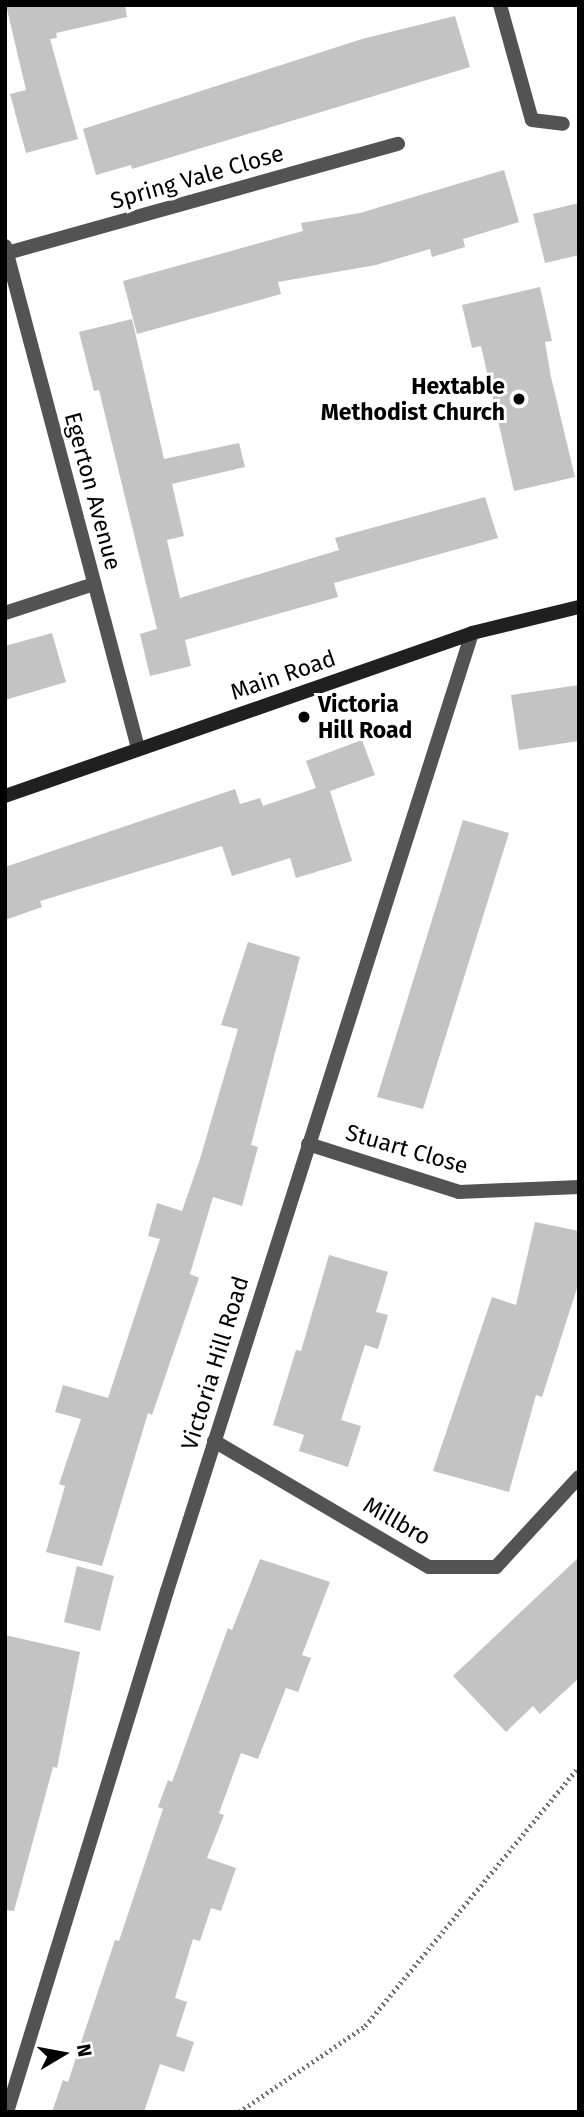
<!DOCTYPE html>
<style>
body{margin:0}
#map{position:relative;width:584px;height:2117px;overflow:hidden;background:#fff;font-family:"Fira Sans",sans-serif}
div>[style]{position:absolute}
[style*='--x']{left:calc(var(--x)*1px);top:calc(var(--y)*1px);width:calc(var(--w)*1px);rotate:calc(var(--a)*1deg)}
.building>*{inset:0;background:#c3c3c3}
.path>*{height:4.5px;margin-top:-2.25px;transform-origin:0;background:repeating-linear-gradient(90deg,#757575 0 2px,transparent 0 5.5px)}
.street>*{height:14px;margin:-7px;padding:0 7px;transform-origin:7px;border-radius:7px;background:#535353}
.secondary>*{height:14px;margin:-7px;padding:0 7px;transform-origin:7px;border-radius:7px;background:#202020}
.dots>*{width:19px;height:19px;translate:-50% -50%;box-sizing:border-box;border:4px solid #fff;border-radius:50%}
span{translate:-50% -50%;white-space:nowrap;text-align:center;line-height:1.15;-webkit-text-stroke:6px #fff;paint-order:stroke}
.street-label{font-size:23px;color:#000}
.poi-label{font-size:23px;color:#000;font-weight:700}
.right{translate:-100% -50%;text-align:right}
.left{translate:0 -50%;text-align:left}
.frame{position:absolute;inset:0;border:7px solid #000;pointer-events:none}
.north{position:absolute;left:28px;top:2019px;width:70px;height:70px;-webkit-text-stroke:5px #fff;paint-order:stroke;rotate:80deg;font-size:19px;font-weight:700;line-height:28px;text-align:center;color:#000}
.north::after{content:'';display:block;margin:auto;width:24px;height:32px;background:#000;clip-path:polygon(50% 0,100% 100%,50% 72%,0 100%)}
</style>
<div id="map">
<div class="building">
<i style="clip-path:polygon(6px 5px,125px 5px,127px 17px,56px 33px,57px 38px,50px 39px,78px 139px,26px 153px,10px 94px,26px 90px)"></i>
<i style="clip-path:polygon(455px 16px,470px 67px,132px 169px,131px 165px,96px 175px,83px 129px,362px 39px)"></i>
<i style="clip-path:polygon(504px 170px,519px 222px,463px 239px,465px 247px,432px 257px,430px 249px,376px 265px,278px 282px,281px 294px,137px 334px,123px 281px,303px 231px,301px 223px,360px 213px)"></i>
<i style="clip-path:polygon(579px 203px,579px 255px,545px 263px,533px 214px)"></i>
<i style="clip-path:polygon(540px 287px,552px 341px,545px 342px,551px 377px,575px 477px,514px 491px,481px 346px,472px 348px,462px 305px)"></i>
<i style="clip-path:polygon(132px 319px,164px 459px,239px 443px,245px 467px,172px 484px,184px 536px,167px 540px,180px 598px,339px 550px,335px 538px,485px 497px,498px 538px,334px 583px,338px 597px,185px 640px,191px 666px,150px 676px,140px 634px,157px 629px,99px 390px,94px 391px,79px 332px)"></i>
<i style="clip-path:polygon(52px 633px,66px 682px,5px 700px,5px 646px)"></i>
<i style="clip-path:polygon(579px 685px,579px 741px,519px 750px,511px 695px)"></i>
<i style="clip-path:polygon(362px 740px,375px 775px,330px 791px,352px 861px,296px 878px,290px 858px,232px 876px,222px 846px,40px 901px,42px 907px,5px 920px,5px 867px,235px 789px,240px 804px,260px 798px,263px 806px,316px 788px,306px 761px)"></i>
<i style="clip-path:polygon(463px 820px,509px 833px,423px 1109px,377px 1097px)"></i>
<i style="clip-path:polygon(248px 942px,300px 957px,251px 1145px,258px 1147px,242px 1206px,213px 1197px,190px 1274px,199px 1278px,152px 1415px,148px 1413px,102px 1566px,46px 1552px,65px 1486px,59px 1484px,81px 1419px,55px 1412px,63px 1385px,108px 1398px,160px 1239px,148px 1236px,157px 1203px,182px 1211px,200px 1159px,238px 1029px,221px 1025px)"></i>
<i style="clip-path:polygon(535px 1222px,579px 1231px,579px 1282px,542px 1397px,536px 1395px,509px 1492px,433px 1471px,492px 1297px,516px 1305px)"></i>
<i style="clip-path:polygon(329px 1255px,388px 1272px,376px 1312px,388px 1315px,378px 1349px,365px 1345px,341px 1420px,361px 1426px,348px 1467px,299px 1451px,304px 1435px,273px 1425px,296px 1350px,301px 1351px)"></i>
<i style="clip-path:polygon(579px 1557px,579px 1678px,540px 1714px,533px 1706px,506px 1732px,453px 1676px)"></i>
<i style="clip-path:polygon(260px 1559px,330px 1582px,302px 1655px,311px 1658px,298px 1692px,286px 1688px,258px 1759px,241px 1753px,219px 1813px,224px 1815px,207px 1858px,236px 1868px,221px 1911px,211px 1908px,200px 1941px,193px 1939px,175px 1998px,187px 2002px,176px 2036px,194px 2042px,184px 2072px,160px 2064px,144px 2112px,52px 2112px,63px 2080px,68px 2082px,115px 1940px,119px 1941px,163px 1809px,158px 1807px,168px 1780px,172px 1782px,228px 1628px,232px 1630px)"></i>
<i style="clip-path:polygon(77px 1566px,114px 1576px,100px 1631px,64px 1622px)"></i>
<i style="clip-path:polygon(5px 1635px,80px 1652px,57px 1768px,53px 1767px,14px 1911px,5px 1910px)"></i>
</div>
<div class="path">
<i style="--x:239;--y:2112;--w:153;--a:-34.3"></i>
<i style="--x:365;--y:2026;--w:337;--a:-50.5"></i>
</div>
<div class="street">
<i style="--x:500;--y:5;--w:119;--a:74.5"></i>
<i style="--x:532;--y:120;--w:31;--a:7"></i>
<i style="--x:5;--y:246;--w:519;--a:75.16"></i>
<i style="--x:7;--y:253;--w:406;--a:-15.6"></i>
<i style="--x:5;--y:613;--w:94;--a:-18"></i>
<i style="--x:308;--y:1144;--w:158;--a:17.6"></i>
<i style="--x:459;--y:1192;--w:120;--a:-2.4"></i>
<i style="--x:214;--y:1441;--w:249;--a:30.4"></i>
<i style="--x:429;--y:1567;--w:67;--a:0"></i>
<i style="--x:496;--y:1567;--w:122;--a:-47.3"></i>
<i style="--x:8;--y:2109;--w:542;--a:-72.94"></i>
<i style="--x:167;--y:1591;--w:1005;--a:-72.34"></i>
</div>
<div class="secondary">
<i style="--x:5;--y:796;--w:495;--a:-19.2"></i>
<i style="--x:472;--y:633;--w:110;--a:-13.7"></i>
</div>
<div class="dots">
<i style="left:519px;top:399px;background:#000"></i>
<i style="left:304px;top:717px;background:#000"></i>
</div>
<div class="street-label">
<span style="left:197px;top:177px;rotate:-16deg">Spring Vale Close</span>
<span style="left:93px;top:491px;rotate:75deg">Egerton Avenue</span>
<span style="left:283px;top:675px;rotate:-19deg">Main Road</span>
<span style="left:407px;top:1149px;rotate:16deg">Stuart Close</span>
<span style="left:215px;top:1363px;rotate:-73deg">Victoria Hill Road</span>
<span style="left:397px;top:1521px;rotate:30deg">Millbro</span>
</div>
<div class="poi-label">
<span class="right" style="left:505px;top:399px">Hextable<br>Methodist Church</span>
<span class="left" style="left:318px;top:717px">Victoria<br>Hill Road</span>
</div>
<div class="frame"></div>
<div class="north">N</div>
</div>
